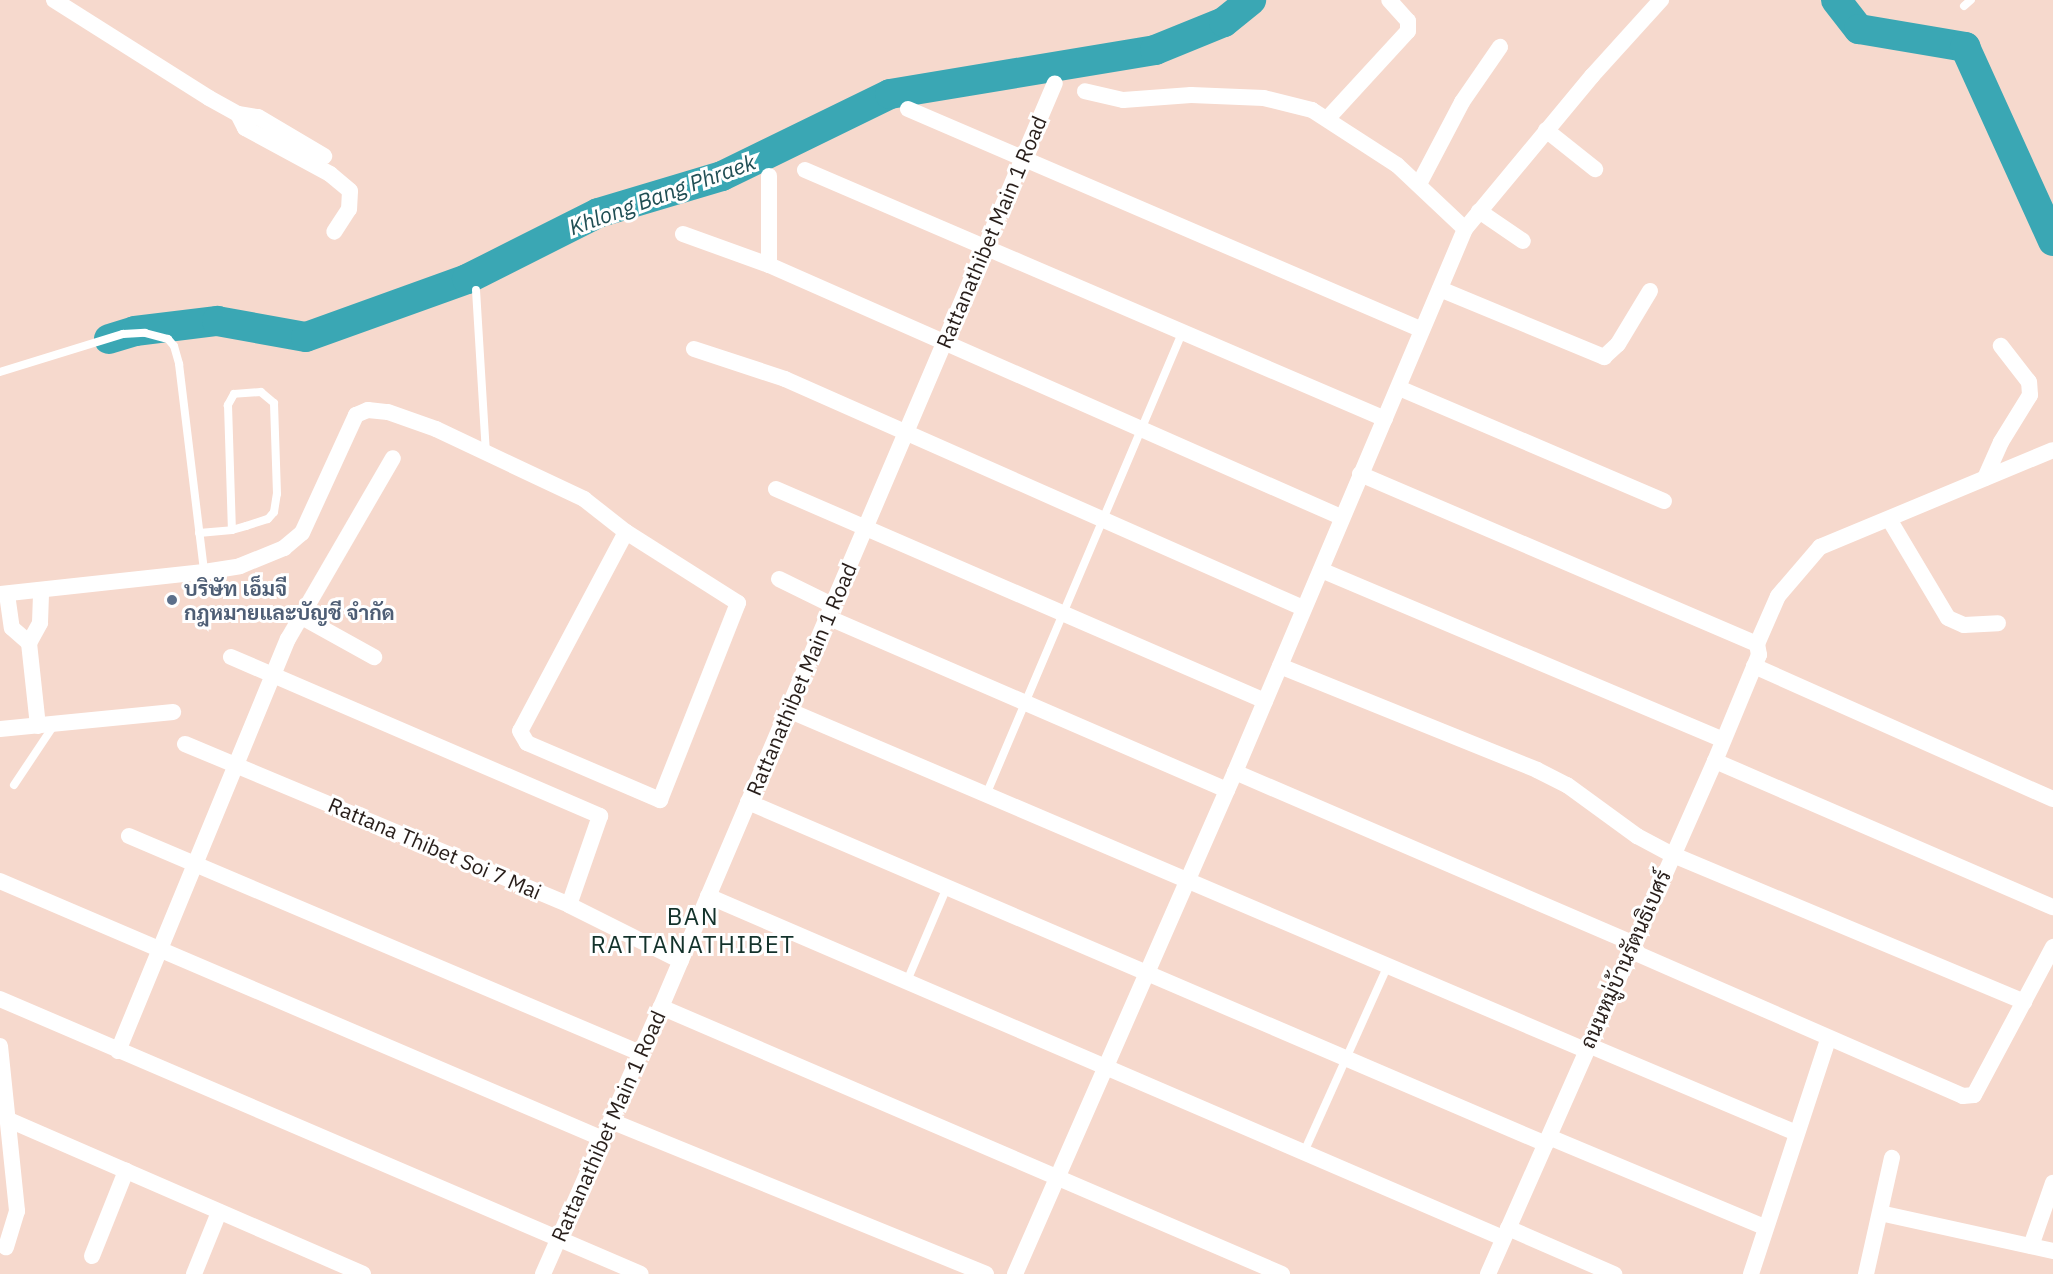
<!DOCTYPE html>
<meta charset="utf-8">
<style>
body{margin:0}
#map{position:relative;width:2053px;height:1274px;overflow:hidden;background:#f6d9cd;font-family:"IBM Plex Sans",Sarabun,sans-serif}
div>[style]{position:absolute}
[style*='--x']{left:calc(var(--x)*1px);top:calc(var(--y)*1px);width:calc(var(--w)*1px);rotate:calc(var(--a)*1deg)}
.river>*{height:30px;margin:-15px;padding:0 15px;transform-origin:15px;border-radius:15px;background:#3aa7b4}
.service>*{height:8px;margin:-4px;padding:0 4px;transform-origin:4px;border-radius:4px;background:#fff}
.minor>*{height:16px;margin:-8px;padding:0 8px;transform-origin:8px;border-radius:8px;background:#fff}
.dots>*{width:16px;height:16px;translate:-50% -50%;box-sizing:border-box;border:3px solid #fff;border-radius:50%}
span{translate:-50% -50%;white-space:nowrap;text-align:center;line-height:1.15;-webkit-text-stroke:6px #fff;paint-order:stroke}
.street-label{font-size:21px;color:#281e1a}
.service-label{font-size:21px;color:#4e5e75;font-weight:700}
.left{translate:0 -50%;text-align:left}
.water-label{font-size:22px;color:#204e54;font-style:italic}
.quarter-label{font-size:24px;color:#13322b;letter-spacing:1.5px}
</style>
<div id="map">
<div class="river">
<i style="--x:1836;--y:0;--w:37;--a:52"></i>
<i style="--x:1859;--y:29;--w:108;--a:9.6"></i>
<i style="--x:1965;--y:47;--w:213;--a:65.6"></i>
<i style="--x:109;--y:339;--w:27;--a:-17"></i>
<i style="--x:135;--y:331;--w:83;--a:-7"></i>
<i style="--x:217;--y:321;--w:90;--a:10.2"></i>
<i style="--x:306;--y:337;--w:171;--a:-19.8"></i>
<i style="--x:467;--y:279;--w:147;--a:-26.7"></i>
<i style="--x:598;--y:213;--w:129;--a:-16.6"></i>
<i style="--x:722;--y:176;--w:187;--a:-26"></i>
<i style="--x:890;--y:94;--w:269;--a:-9.4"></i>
<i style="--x:1155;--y:50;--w:74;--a:-22.1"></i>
<i style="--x:1224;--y:22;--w:35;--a:-39"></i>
</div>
<div class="service">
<i style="--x:1964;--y:6;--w:9;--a:-41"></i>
<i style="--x:476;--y:290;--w:162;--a:86.5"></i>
<i style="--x:0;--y:372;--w:129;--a:-17.2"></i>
<i style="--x:123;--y:334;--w:22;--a:-3"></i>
<i style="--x:145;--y:333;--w:24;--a:15"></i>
<i style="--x:168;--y:339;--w:9;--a:49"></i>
<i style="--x:174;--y:346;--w:19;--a:74"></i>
<i style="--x:179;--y:364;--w:209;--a:83.1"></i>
<i style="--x:199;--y:533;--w:33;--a:-5"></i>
<i style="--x:232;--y:530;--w:15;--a:-16"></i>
<i style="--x:246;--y:526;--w:23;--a:-18"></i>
<i style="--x:268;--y:519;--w:9;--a:-49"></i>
<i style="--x:274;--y:512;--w:18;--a:-81"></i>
<i style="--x:277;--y:494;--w:91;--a:-91.9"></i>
<i style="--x:274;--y:403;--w:17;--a:-140"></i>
<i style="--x:261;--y:392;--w:27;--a:176"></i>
<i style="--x:234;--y:394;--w:13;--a:119"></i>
<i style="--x:228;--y:405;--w:125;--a:88.2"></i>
<i style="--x:14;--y:785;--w:72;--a:-56.3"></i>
<i style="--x:986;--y:795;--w:502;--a:-67.01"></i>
<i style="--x:907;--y:981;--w:102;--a:-66.9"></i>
<i style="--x:1304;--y:1152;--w:203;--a:-65.8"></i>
</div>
<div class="minor">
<i style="--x:54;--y:0;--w:183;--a:32.3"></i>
<i style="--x:209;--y:98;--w:33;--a:29"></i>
<i style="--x:238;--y:114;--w:20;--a:9"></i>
<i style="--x:258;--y:117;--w:77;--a:30.6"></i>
<i style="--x:908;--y:109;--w:557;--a:23.25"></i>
<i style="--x:238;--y:114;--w:16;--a:63"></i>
<i style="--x:245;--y:128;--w:97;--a:28.4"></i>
<i style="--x:330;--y:174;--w:26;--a:40"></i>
<i style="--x:350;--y:191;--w:18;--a:93"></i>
<i style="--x:349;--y:209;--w:27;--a:123"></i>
<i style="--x:1328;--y:118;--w:118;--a:-47.4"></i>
<i style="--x:1408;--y:31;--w:10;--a:-90"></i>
<i style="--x:1408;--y:21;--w:28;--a:-132"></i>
<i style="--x:1546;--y:130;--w:63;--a:38.5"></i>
<i style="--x:805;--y:170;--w:631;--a:23.23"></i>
<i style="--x:769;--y:176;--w:89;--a:90"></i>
<i style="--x:769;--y:265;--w:625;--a:23.78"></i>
<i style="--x:1419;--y:184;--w:93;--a:-62.3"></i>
<i style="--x:1462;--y:102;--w:67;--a:-55.4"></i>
<i style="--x:1479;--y:211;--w:53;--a:34.3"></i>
<i style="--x:1465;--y:229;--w:199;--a:-50.3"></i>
<i style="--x:1592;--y:76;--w:103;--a:-47.8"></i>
<i style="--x:683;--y:234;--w:91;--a:19.8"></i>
<i style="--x:1440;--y:289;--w:178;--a:22.5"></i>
<i style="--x:1604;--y:357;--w:19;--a:-43"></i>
<i style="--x:1618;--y:344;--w:62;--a:-58.9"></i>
<i style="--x:694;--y:349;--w:96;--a:18.2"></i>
<i style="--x:785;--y:379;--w:566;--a:23.85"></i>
<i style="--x:1399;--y:388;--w:288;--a:23.1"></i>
<i style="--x:1360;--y:474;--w:432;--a:23.2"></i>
<i style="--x:1985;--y:478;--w:39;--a:-66"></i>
<i style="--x:2001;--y:442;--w:55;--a:-58.3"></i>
<i style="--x:2030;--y:395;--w:13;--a:-94"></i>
<i style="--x:2029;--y:382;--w:46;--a:-127.9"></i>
<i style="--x:776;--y:489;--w:533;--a:23.44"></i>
<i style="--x:1889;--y:519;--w:115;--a:59.2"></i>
<i style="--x:1948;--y:618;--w:17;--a:24"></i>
<i style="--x:1964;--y:625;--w:34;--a:-3"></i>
<i style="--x:1321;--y:570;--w:434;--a:22.9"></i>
<i style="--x:779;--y:579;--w:59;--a:26.1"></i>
<i style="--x:0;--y:594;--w:205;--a:-6.2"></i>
<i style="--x:204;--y:572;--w:36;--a:-9"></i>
<i style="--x:240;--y:566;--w:48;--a:-22.2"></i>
<i style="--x:284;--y:548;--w:23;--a:-40"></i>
<i style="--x:302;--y:533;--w:130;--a:-65.4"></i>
<i style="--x:356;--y:415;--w:13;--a:-23"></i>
<i style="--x:368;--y:410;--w:20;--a:6"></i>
<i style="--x:388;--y:412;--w:51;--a:19.5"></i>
<i style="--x:436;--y:429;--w:164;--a:25.3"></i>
<i style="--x:584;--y:499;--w:53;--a:38.2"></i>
<i style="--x:626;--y:532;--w:225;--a:118"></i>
<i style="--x:520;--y:731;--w:14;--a:60"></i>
<i style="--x:527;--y:743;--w:145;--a:23.2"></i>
<i style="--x:660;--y:800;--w:212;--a:-68.4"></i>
<i style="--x:738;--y:603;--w:133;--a:-147.6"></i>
<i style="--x:7;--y:594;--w:34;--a:82"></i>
<i style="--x:12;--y:628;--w:23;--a:41"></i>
<i style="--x:300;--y:616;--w:85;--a:29"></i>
<i style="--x:827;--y:617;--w:436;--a:23.4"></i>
<i style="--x:1757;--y:644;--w:52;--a:-66.4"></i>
<i style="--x:1778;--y:596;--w:65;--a:-49.4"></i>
<i style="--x:1820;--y:547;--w:252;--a:-22.6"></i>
<i style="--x:231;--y:657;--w:402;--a:23.3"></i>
<i style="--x:600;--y:816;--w:94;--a:109.2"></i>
<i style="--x:1280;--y:666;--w:277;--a:22"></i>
<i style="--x:1537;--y:770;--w:34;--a:27"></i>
<i style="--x:1567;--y:785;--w:87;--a:36.1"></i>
<i style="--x:1637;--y:836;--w:38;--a:28"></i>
<i style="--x:1671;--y:854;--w:383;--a:22.7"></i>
<i style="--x:1754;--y:666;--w:327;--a:24"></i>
<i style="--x:788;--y:710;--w:866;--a:23.1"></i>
<i style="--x:38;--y:726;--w:83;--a:-96.2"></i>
<i style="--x:29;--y:643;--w:23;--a:-61"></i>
<i style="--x:40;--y:623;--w:32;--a:-88"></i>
<i style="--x:0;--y:729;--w:174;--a:-5.6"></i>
<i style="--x:185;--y:744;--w:416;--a:22.7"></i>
<i style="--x:569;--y:905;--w:125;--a:26.6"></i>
<i style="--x:1715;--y:761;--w:368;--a:23.4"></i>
<i style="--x:1235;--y:772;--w:434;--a:23.3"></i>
<i style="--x:748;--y:802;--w:868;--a:23.2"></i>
<i style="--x:129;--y:836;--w:555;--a:23.01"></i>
<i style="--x:0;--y:881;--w:656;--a:23.16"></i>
<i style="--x:708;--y:896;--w:865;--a:23.28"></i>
<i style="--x:1631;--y:951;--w:362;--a:23.6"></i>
<i style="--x:1963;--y:1096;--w:11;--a:-5"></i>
<i style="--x:1974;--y:1095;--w:168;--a:-61.9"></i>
<i style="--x:0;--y:999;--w:697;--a:23.22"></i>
<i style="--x:661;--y:1007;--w:676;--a:23.27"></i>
<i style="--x:1588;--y:1045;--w:226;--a:22.9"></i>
<i style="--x:0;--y:1046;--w:166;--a:84.1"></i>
<i style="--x:17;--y:1211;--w:38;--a:107"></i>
<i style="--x:118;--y:1051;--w:446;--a:-67.6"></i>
<i style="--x:288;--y:639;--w:209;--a:-59.9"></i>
<i style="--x:9;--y:1120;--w:386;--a:23.5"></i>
<i style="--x:611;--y:1121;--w:405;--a:22.2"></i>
<i style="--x:1549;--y:1137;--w:233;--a:22.7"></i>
<i style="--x:1880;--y:1213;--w:177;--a:12.4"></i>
<i style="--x:1508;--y:1228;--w:116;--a:23.5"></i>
<i style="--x:2031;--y:1246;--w:67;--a:-70.8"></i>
<i style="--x:92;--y:1256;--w:92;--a:-68.2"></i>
<i style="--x:194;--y:1274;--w:67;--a:-68"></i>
<i style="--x:543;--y:1274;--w:292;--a:-66.2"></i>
<i style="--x:661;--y:1007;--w:1004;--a:-66.91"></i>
<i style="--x:1015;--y:1274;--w:548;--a:-66.33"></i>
<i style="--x:1235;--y:772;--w:590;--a:-67.04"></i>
<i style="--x:1465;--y:229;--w:93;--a:-136.7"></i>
<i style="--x:1397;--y:165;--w:101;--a:-147.1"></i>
<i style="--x:1312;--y:110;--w:49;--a:-166"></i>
<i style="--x:1264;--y:98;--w:73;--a:-177.6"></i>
<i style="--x:1191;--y:95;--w:68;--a:175.8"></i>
<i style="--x:1123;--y:100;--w:39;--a:-167"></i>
<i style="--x:1488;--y:1274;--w:561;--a:-66.13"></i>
<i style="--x:1715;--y:761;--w:115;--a:-67.5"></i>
<i style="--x:1759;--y:655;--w:11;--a:-100"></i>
<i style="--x:1751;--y:1274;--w:246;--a:-71.8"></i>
<i style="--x:1866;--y:1274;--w:119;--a:-77.4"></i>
</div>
<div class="dots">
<i style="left:172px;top:600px;background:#5c6f8a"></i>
</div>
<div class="street-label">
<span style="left:991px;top:232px;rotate:-67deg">Rattanathibet Main 1 Road</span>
<span style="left:801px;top:679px;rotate:-67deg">Rattanathibet Main 1 Road</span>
<span style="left:435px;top:848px;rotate:23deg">Rattana Thibet Soi 7 Mai</span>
<span style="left:1625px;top:959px;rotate:-66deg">ถนนหมู่บ้านรัตนธิเบศร์</span>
<span style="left:608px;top:1126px;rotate:-66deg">Rattanathibet Main 1 Road</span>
</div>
<div class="service-label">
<span class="left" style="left:184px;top:600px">บริษัท เอ็มจี<br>กฎหมายและบัญชี จำกัด</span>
</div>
<div class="water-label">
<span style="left:662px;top:194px;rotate:-20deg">Khlong Bang Phraek</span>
</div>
<div class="quarter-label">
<span style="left:693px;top:931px">BAN<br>RATTANATHIBET</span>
</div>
</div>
